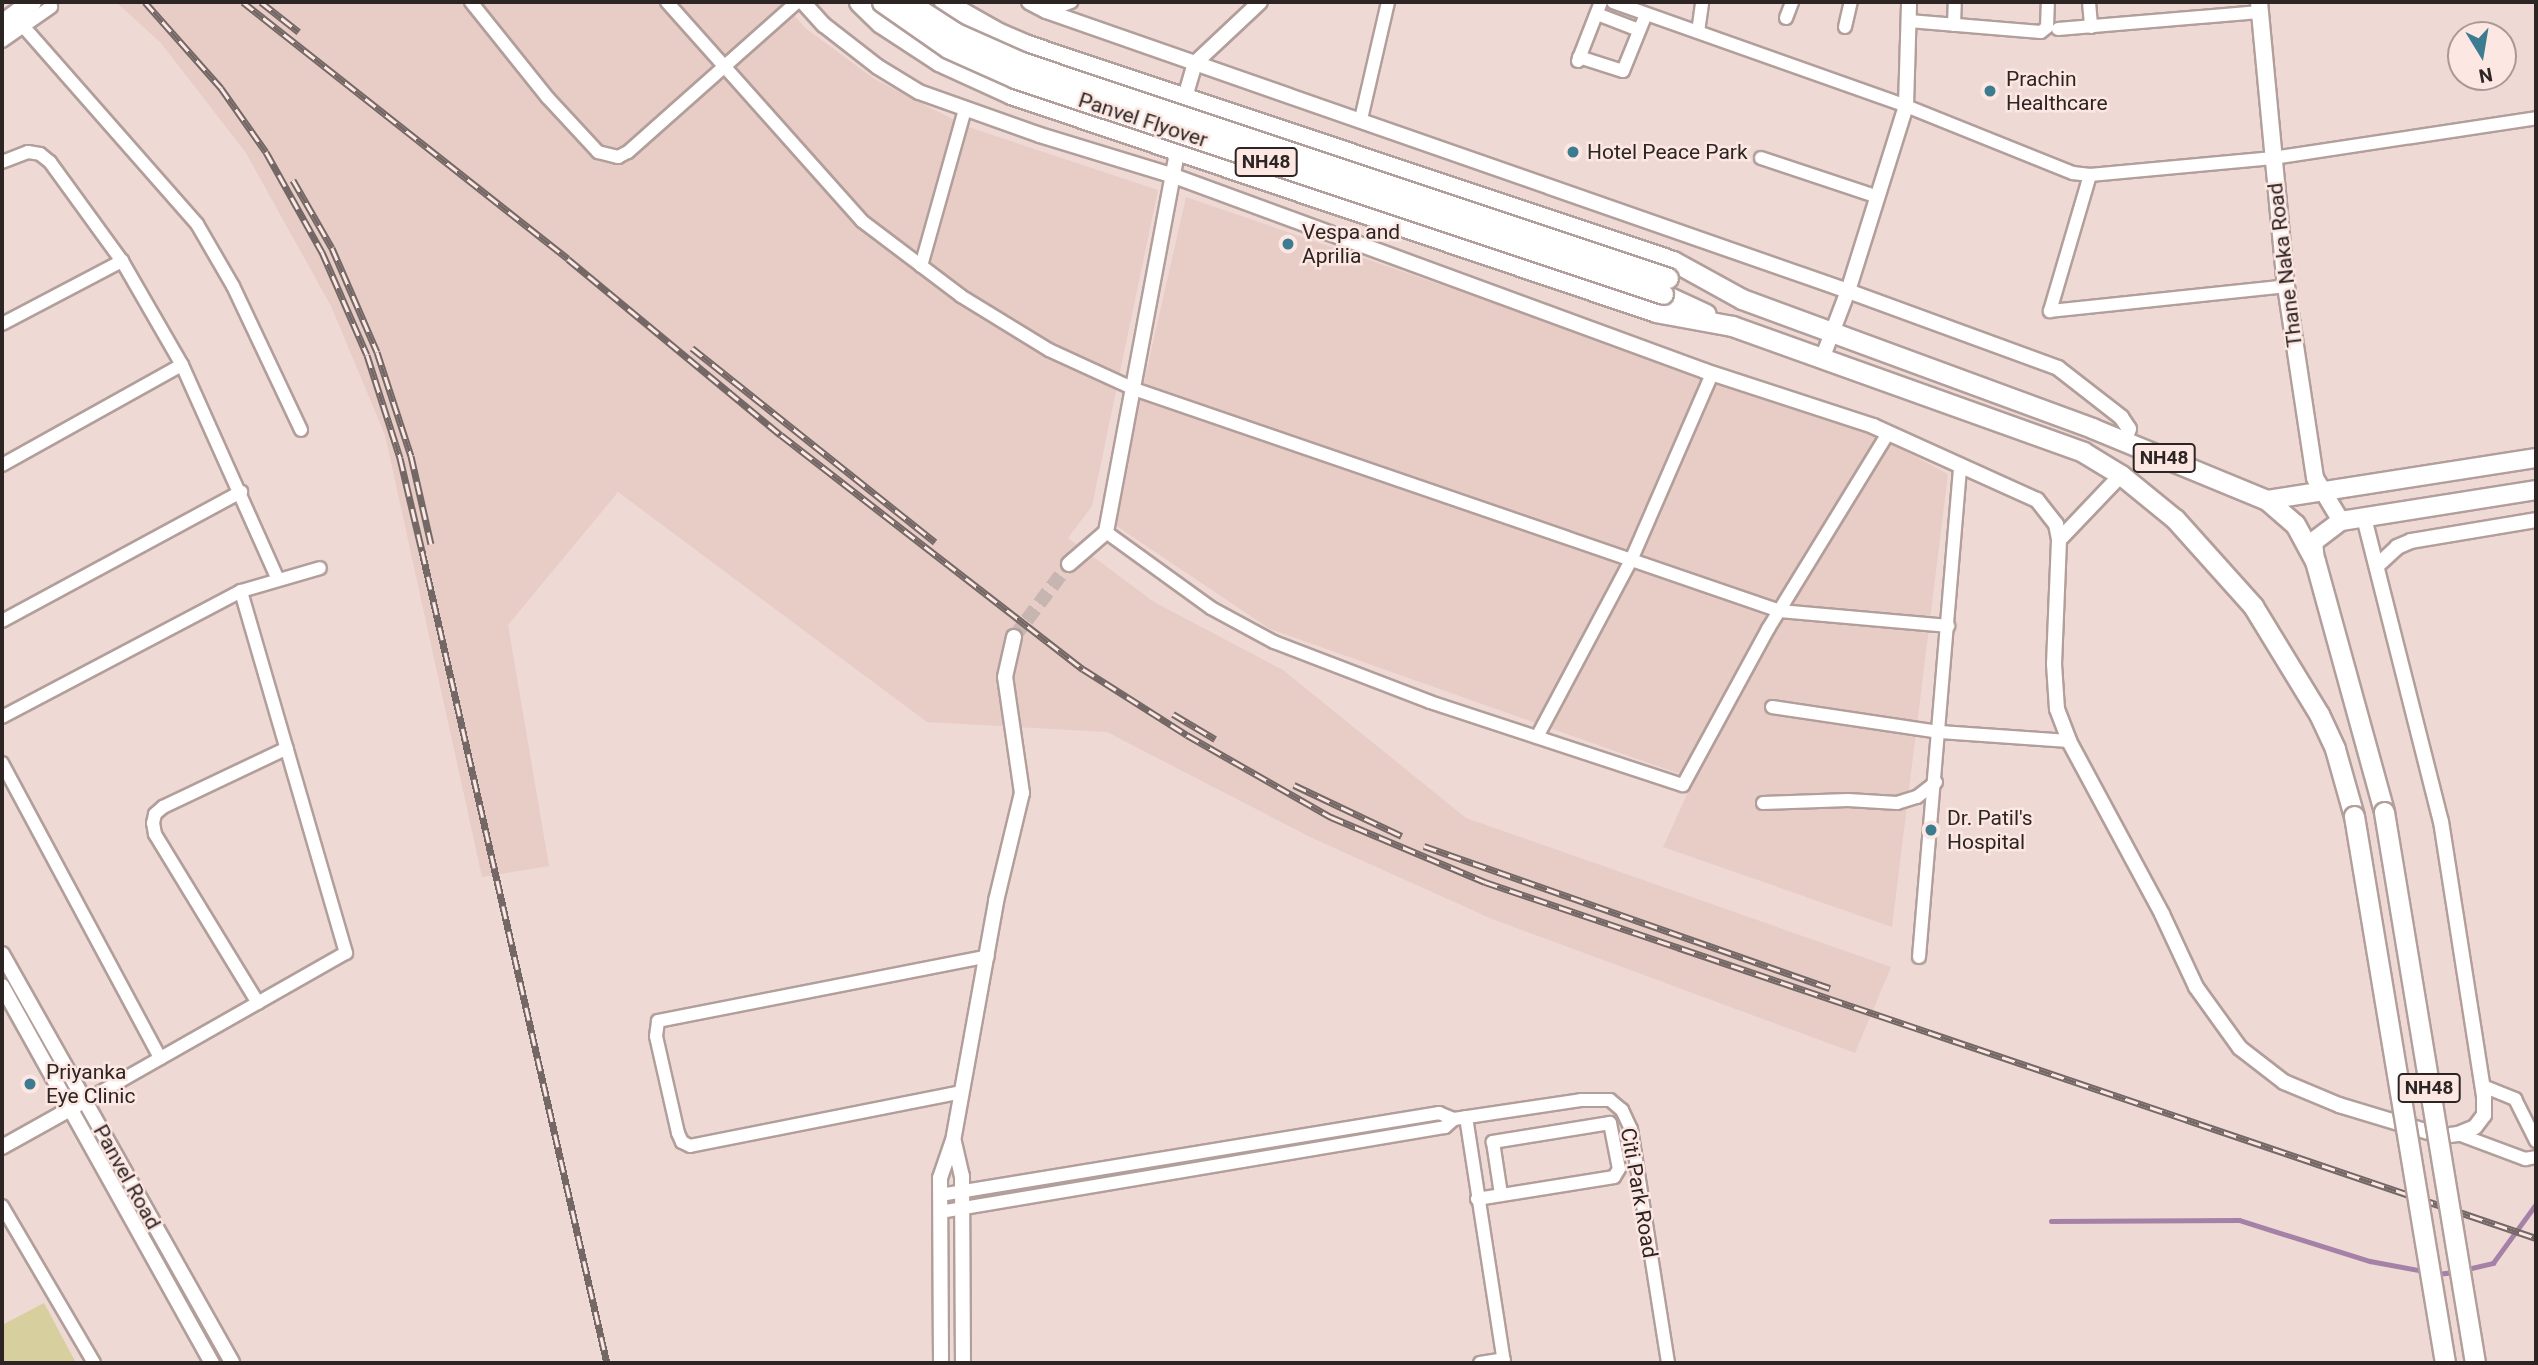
<!DOCTYPE html>
<style>
body{margin:0}
#map{position:relative;width:2538px;height:1365px;overflow:hidden;background:#eed9d5;font-family:Roboto,sans-serif}
div>[style]{position:absolute}
[style*='--x']{left:calc(var(--x)*1px);top:calc(var(--y)*1px);width:calc(var(--w)*1px);rotate:calc(var(--a)*1deg)}
.built>*{inset:0;background:#e8ccc6}
.green>*{inset:0;background:#d7cf9e}
.stream>*{height:4.5px;margin:-2.25px;padding:0 2.25px;transform-origin:2.25px;border-radius:2.25px;background:#a580a7}
.tertiary-tunnel>*{height:14px;margin-top:-7px;transform-origin:0;background:repeating-linear-gradient(90deg,#c7b5b1 0 14px,transparent 0 21px)}
.roads{filter:drop-shadow(2px 0 #b29e9a) drop-shadow(-2px 0 #b29e9a) drop-shadow(0 2px #b29e9a) drop-shadow(0 -2px #b29e9a)}
.minor>*{height:12px;margin:-6px;padding:0 6px;transform-origin:6px;border-radius:6px;background:#fff}
.tertiary>*{height:14px;margin:-7px;padding:0 7px;transform-origin:7px;border-radius:7px;background:#fff}
.secondary>*{height:16px;margin:-8px;padding:0 8px;transform-origin:8px;border-radius:8px;background:#fff}
.primary>*{height:18px;margin:-9px;padding:0 9px;transform-origin:9px;border-radius:9px;background:#fff}
.trunk>*{height:19px;margin:-9.5px;padding:0 9.5px;transform-origin:9.5px;border-radius:9.5px;background:#fff}
.rail>*{height:7px;margin-top:-3.5px;transform-origin:0;background:repeating-linear-gradient(90deg,#fce7e2 0 13px,#746866 0 26px);box-sizing:border-box;border-block:2px solid #746866}
.bridges{filter:drop-shadow(2px 0 #b29e9a) drop-shadow(-2px 0 #b29e9a) drop-shadow(0 2px #b29e9a) drop-shadow(0 -2px #b29e9a)}
.trunk-bridge>*{height:19px;margin:-9.5px;padding:0 9.5px;transform-origin:9.5px;border-radius:9.5px;background:#fff}
.dots>*{width:19px;height:19px;translate:-50% -50%;box-sizing:border-box;border:4px solid #fce7e2;border-radius:50%}
span{translate:-50% -50%;white-space:nowrap;text-align:center;line-height:1.15;-webkit-text-stroke:5px #fce7e2;paint-order:stroke}
.shield-label span{padding:2px 5px;background:#fce7e2;border:2px solid;border-radius:5px;-webkit-text-stroke-width:0}
.shield-label{font-size:19px;color:#2c2523;font-weight:700}
.poi-label{font-size:21px;color:#2c2523}
.left{translate:0 -50%;text-align:left}
.street-label{font-size:21px;color:#2c2523}
.frame{position:absolute;inset:0;border:4px solid #2c2523;pointer-events:none}
.north{position:absolute;left:2447px;top:21px;width:70px;height:70px;box-sizing:border-box;background:#fce7e2;border:2px solid #a99996;border-radius:50%;rotate:169deg;font-size:19px;font-weight:700;line-height:28px;text-align:center;color:#2c2523}
.north::after{content:'';display:block;margin:auto;width:24px;height:32px;background:#3d7b91;clip-path:polygon(50% 0,100% 100%,50% 72%,0 100%)}
</style>
<div id="map">
<div class="built">
<i style="clip-path:polygon(116px 2px,783px 2px,805px 28px,876px 80px,968px 127px,1158px 190px,1092px 506px,1068px 538px,1154px 602px,1283px 670px,1466px 818px,1891px 967px,1855px 1053px,1492px 919px,1310px 837px,1107px 732px,927px 722px,618px 492px,508px 625px,549px 866px,482px 877px,385px 435px,331px 306px,246px 153px,161px 43px)"></i>
<i style="clip-path:polygon(1186px 197px,1869px 432px,1948px 474px,1892px 927px,1663px 847px,1694px 779px,1270px 629px,1112px 523px)"></i>
</div>
<div class="green">
<i style="clip-path:polygon(44px 1303px,76px 1363px,2px 1363px,2px 1325px)"></i>
</div>
<div class="stream">
<i style="--x:2051;--y:1221;--w:188;--a:-0.3"></i>
<i style="--x:2239;--y:1220;--w:137;--a:17.4"></i>
<i style="--x:2370;--y:1261;--w:55;--a:10.5"></i>
<i style="--x:2463;--y:1270;--w:31;--a:-13"></i>
<i style="--x:2493;--y:1263;--w:73;--a:-53.9"></i>
<i style="--x:2436;--y:1274;--w:19;--a:-6"></i>
</div>
<div class="tertiary-tunnel">
<i style="--x:1014;--y:637;--w:91;--a:-53"></i>
</div>
<div class="roads">
<div class="minor">
<i style="--x:471;--y:2;--w:123;--a:51.3"></i>
<i style="--x:548;--y:98;--w:74;--a:47.2"></i>
<i style="--x:598;--y:152;--w:21;--a:14"></i>
<i style="--x:618;--y:157;--w:11;--a:-27"></i>
<i style="--x:628;--y:152;--w:226;--a:-41.6"></i>
<i style="--x:667;--y:2;--w:293;--a:48.3"></i>
<i style="--x:862;--y:221;--w:124;--a:37.1"></i>
<i style="--x:961;--y:296;--w:103;--a:31.5"></i>
<i style="--x:1049;--y:350;--w:94;--a:24.6"></i>
<i style="--x:1134;--y:389;--w:683;--a:18.97"></i>
<i style="--x:1780;--y:611;--w:169;--a:5.1"></i>
<i style="--x:1613;--y:2;--w:311;--a:19.5"></i>
<i style="--x:1906;--y:106;--w:180;--a:21.9"></i>
<i style="--x:2073;--y:173;--w:17;--a:7"></i>
<i style="--x:2090;--y:175;--w:184;--a:-5.3"></i>
<i style="--x:2273;--y:158;--w:266;--a:-8.6"></i>
<i style="--x:2089;--y:2;--w:25;--a:85"></i>
<i style="--x:1046;--y:11;--w:27;--a:-20"></i>
<i style="--x:1597;--y:14;--w:45;--a:20.9"></i>
<i style="--x:1786;--y:18;--w:17;--a:-69"></i>
<i style="--x:1909;--y:21;--w:132;--a:4.8"></i>
<i style="--x:2041;--y:32;--w:8;--a:-40"></i>
<i style="--x:2047;--y:27;--w:25;--a:-88"></i>
<i style="--x:1954;--y:25;--w:23;--a:-88"></i>
<i style="--x:23;--y:26;--w:264;--a:48.7"></i>
<i style="--x:197;--y:224;--w:72;--a:59.9"></i>
<i style="--x:233;--y:286;--w:159;--a:64.7"></i>
<i style="--x:1845;--y:27;--w:26;--a:-77"></i>
<i style="--x:2058;--y:29;--w:202;--a:-4.8"></i>
<i style="--x:1698;--y:32;--w:30;--a:-82"></i>
<i style="--x:2;--y:41;--w:60;--a:-34.8"></i>
<i style="--x:1579;--y:57;--w:46;--a:17.7"></i>
<i style="--x:1623;--y:71;--w:61;--a:-68"></i>
<i style="--x:1578;--y:61;--w:63;--a:-68.7"></i>
<i style="--x:1361;--y:119;--w:120;--a:-77"></i>
<i style="--x:1761;--y:158;--w:123;--a:18.4"></i>
<i style="--x:2;--y:162;--w:28;--a:-21"></i>
<i style="--x:28;--y:152;--w:12;--a:9"></i>
<i style="--x:40;--y:154;--w:13;--a:39"></i>
<i style="--x:50;--y:162;--w:122;--a:54"></i>
<i style="--x:122;--y:261;--w:120;--a:60"></i>
<i style="--x:182;--y:365;--w:235;--a:65.9"></i>
<i style="--x:2090;--y:175;--w:142;--a:106.4"></i>
<i style="--x:2050;--y:311;--w:237;--a:-6"></i>
<i style="--x:921;--y:266;--w:163;--a:-74.3"></i>
<i style="--x:2;--y:324;--w:136;--a:-27.7"></i>
<i style="--x:2;--y:465;--w:206;--a:-29.1"></i>
<i style="--x:1106;--y:532;--w:130;--a:35.9"></i>
<i style="--x:1211;--y:608;--w:72;--a:28.4"></i>
<i style="--x:1274;--y:642;--w:167;--a:21"></i>
<i style="--x:1430;--y:702;--w:266;--a:18.2"></i>
<i style="--x:1683;--y:785;--w:178;--a:-61.4"></i>
<i style="--x:1768;--y:629;--w:230;--a:-58.5"></i>
<i style="--x:2;--y:621;--w:272;--a:-28.4"></i>
<i style="--x:1772;--y:707;--w:170;--a:8.5"></i>
<i style="--x:1940;--y:732;--w:129;--a:4"></i>
<i style="--x:2;--y:717;--w:270;--a:-27.8"></i>
<i style="--x:241;--y:591;--w:82;--a:-16.2"></i>
<i style="--x:1537;--y:737;--w:203;--a:-62"></i>
<i style="--x:1632;--y:558;--w:201;--a:-66.5"></i>
<i style="--x:2;--y:763;--w:335;--a:61.8"></i>
<i style="--x:1763;--y:803;--w:85;--a:-2"></i>
<i style="--x:1848;--y:800;--w:49;--a:3.5"></i>
<i style="--x:1897;--y:803;--w:21;--a:-17"></i>
<i style="--x:1917;--y:797;--w:24;--a:-38"></i>
<i style="--x:1919;--y:957;--w:494;--a:-85.2"></i>
<i style="--x:258;--y:1003;--w:198;--a:-121.4"></i>
<i style="--x:155;--y:834;--w:11;--a:-100"></i>
<i style="--x:153;--y:823;--w:9;--a:-77"></i>
<i style="--x:155;--y:814;--w:11;--a:-41"></i>
<i style="--x:163;--y:807;--w:137;--a:-25.4"></i>
<i style="--x:2483;--y:1086;--w:35;--a:22"></i>
<i style="--x:2515;--y:1099;--w:47;--a:63.4"></i>
<i style="--x:962;--y:1092;--w:277;--a:168.8"></i>
<i style="--x:690;--y:1146;--w:9;--a:-153"></i>
<i style="--x:682;--y:1142;--w:10;--a:-114"></i>
<i style="--x:678;--y:1133;--w:99;--a:-102.8"></i>
<i style="--x:656;--y:1036;--w:15;--a:-82"></i>
<i style="--x:658;--y:1021;--w:336;--a:-11.1"></i>
<i style="--x:85;--y:1101;--w:300;--a:-29.6"></i>
<i style="--x:346;--y:953;--w:377;--a:-106.2"></i>
<i style="--x:1466;--y:1117;--w:249;--a:81.2"></i>
<i style="--x:2458;--y:1134;--w:72;--a:20.5"></i>
<i style="--x:2525;--y:1159;--w:11;--a:-10"></i>
<i style="--x:940;--y:1195;--w:506;--a:-9.33"></i>
<i style="--x:1439;--y:1113;--w:16;--a:22"></i>
<i style="--x:1454;--y:1119;--w:128;--a:-8.5"></i>
<i style="--x:1581;--y:1100;--w:29;--a:0"></i>
<i style="--x:1610;--y:1100;--w:16;--a:40"></i>
<i style="--x:1622;--y:1110;--w:21;--a:65"></i>
<i style="--x:1631;--y:1129;--w:237;--a:81"></i>
<i style="--x:1477;--y:1199;--w:139;--a:-9.1"></i>
<i style="--x:1614;--y:1177;--w:9;--a:-58"></i>
<i style="--x:1619;--y:1169;--w:47;--a:-101.1"></i>
<i style="--x:1610;--y:1123;--w:119;--a:170.8"></i>
<i style="--x:1493;--y:1142;--w:53;--a:81.3"></i>
<i style="--x:2;--y:1206;--w:182;--a:59.6"></i>
<i style="--x:940;--y:1212;--w:512;--a:-9.55"></i>
<i style="--x:1445;--y:1127;--w:12;--a:-42"></i>
<i style="--x:1480;--y:1363;--w:24;--a:-9"></i>
</div>
<div class="tertiary">
<i style="--x:803;--y:2;--w:31;--a:48"></i>
<i style="--x:824;--y:25;--w:68;--a:37.9"></i>
<i style="--x:878;--y:67;--w:48;--a:31.4"></i>
<i style="--x:919;--y:92;--w:128;--a:19.6"></i>
<i style="--x:1040;--y:135;--w:140;--a:17"></i>
<i style="--x:1174;--y:176;--w:566;--a:20.16"></i>
<i style="--x:1705;--y:371;--w:177;--a:18.1"></i>
<i style="--x:1873;--y:426;--w:180;--a:24.3"></i>
<i style="--x:2037;--y:500;--w:31;--a:52"></i>
<i style="--x:2056;--y:524;--w:16;--a:79"></i>
<i style="--x:2059;--y:540;--w:124;--a:92.3"></i>
<i style="--x:2054;--y:664;--w:45;--a:86.2"></i>
<i style="--x:2057;--y:709;--w:34;--a:69"></i>
<i style="--x:2069;--y:741;--w:196;--a:61.7"></i>
<i style="--x:2162;--y:914;--w:81;--a:65"></i>
<i style="--x:2196;--y:987;--w:75;--a:54.2"></i>
<i style="--x:2240;--y:1048;--w:56;--a:37.7"></i>
<i style="--x:2284;--y:1082;--w:60;--a:22.7"></i>
<i style="--x:2339;--y:1105;--w:108;--a:16.8"></i>
<i style="--x:2442;--y:1136;--w:16;--a:-7"></i>
<i style="--x:2458;--y:1134;--w:18;--a:-22"></i>
<i style="--x:2475;--y:1127;--w:15;--a:-53"></i>
<i style="--x:2484;--y:1115;--w:19;--a:-90"></i>
<i style="--x:2484;--y:1096;--w:277;--a:-98.9"></i>
<i style="--x:2441;--y:822;--w:315;--a:-104.2"></i>
<i style="--x:1029;--y:2;--w:19;--a:28"></i>
<i style="--x:1046;--y:11;--w:849;--a:19.25"></i>
<i style="--x:1848;--y:291;--w:224;--a:20.1"></i>
<i style="--x:2058;--y:368;--w:80;--a:37.9"></i>
<i style="--x:2121;--y:417;--w:14;--a:56"></i>
<i style="--x:2129;--y:429;--w:13;--a:113"></i>
<i style="--x:1183;--y:104;--w:43;--a:-73.7"></i>
<i style="--x:1195;--y:63;--w:89;--a:-43.2"></i>
<i style="--x:1822;--y:359;--w:73;--a:-69.1"></i>
<i style="--x:1848;--y:291;--w:194;--a:-72.6"></i>
<i style="--x:1906;--y:106;--w:104;--a:-88.3"></i>
<i style="--x:2059;--y:540;--w:90;--a:-46.4"></i>
<i style="--x:1069;--y:564;--w:49;--a:-40.9"></i>
<i style="--x:1106;--y:532;--w:397;--a:-79.4"></i>
<i style="--x:2378;--y:565;--w:26;--a:-43"></i>
<i style="--x:2397;--y:547;--w:15;--a:-23"></i>
<i style="--x:2411;--y:541;--w:127;--a:-9.5"></i>
<i style="--x:2;--y:954;--w:469;--a:60.6"></i>
<i style="--x:2;--y:986;--w:432;--a:60.9"></i>
<i style="--x:954;--y:1142;--w:35;--a:77"></i>
<i style="--x:962;--y:1176;--w:187;--a:89.7"></i>
<i style="--x:2;--y:1147;--w:86;--a:-29.2"></i>
<i style="--x:941;--y:1363;--w:185;--a:-90.3"></i>
<i style="--x:940;--y:1178;--w:39;--a:-71"></i>
<i style="--x:953;--y:1141;--w:244;--a:-79.8"></i>
<i style="--x:996;--y:901;--w:111;--a:-76.5"></i>
<i style="--x:1022;--y:793;--w:117;--a:-98.3"></i>
<i style="--x:1005;--y:677;--w:41;--a:-77.3"></i>
</div>
<div class="secondary">
<i style="--x:2259;--y:2;--w:285;--a:84.6"></i>
<i style="--x:2286;--y:286;--w:194;--a:81.4"></i>
<i style="--x:2315;--y:478;--w:50;--a:58.8"></i>
</div>
<div class="primary">
<i style="--x:2;--y:24;--w:37;--a:-36"></i>
<i style="--x:2267;--y:500;--w:272;--a:-8.9"></i>
<i style="--x:2315;--y:561;--w:19;--a:-96"></i>
<i style="--x:2313;--y:542;--w:35;--a:-37"></i>
<i style="--x:2341;--y:521;--w:197;--a:-9"></i>
</div>
<div class="trunk">
<i style="--x:859;--y:2;--w:30;--a:44"></i>
<i style="--x:881;--y:23;--w:69;--a:33.2"></i>
<i style="--x:939;--y:61;--w:79;--a:24.6"></i>
<i style="--x:1011;--y:94;--w:681;--a:18.67"></i>
<i style="--x:1656;--y:312;--w:77;--a:10.4"></i>
<i style="--x:1732;--y:326;--w:373;--a:19.7"></i>
<i style="--x:2083;--y:452;--w:44;--a:31.2"></i>
<i style="--x:2121;--y:475;--w:70;--a:39.2"></i>
<i style="--x:2175;--y:519;--w:117;--a:48.1"></i>
<i style="--x:2253;--y:606;--w:127;--a:58.6"></i>
<i style="--x:2319;--y:714;--w:38;--a:65"></i>
<i style="--x:2335;--y:749;--w:70;--a:74.2"></i>
<i style="--x:944;--y:2;--w:63;--a:29.4"></i>
<i style="--x:999;--y:33;--w:30;--a:23"></i>
<i style="--x:1027;--y:45;--w:681;--a:18.49"></i>
<i style="--x:1673;--y:261;--w:79;--a:28.8"></i>
<i style="--x:1742;--y:299;--w:373;--a:20.2"></i>
<i style="--x:2092;--y:428;--w:189;--a:22.4"></i>
<i style="--x:2267;--y:500;--w:37;--a:41"></i>
<i style="--x:2295;--y:524;--w:42;--a:61.6"></i>
<i style="--x:2315;--y:561;--w:260;--a:74.6"></i>
<i style="--x:1663;--y:294;--w:47;--a:24.9"></i>
</div>
</div>
<div class="rail">
<i style="--x:145;--y:2;--w:115;--a:48.5"></i>
<i style="--x:221;--y:88;--w:78;--a:54.9"></i>
<i style="--x:266;--y:152;--w:115;--a:60.8"></i>
<i style="--x:322;--y:252;--w:112;--a:66.4"></i>
<i style="--x:367;--y:355;--w:108;--a:72.2"></i>
<i style="--x:400;--y:458;--w:96;--a:76.7"></i>
<i style="--x:422;--y:551;--w:833;--a:77.17"></i>
<i style="--x:243;--y:2;--w:414;--a:38.3"></i>
<i style="--x:568;--y:259;--w:276;--a:39.6"></i>
<i style="--x:781;--y:435;--w:382;--a:37.8"></i>
<i style="--x:1083;--y:669;--w:123;--a:32.4"></i>
<i style="--x:1187;--y:735;--w:166;--a:29.7"></i>
<i style="--x:1331;--y:817;--w:167;--a:22.9"></i>
<i style="--x:1485;--y:882;--w:1110;--a:18.71"></i>
<i style="--x:261;--y:2;--w:48;--a:38.3"></i>
<i style="--x:293;--y:180;--w:78;--a:60.2"></i>
<i style="--x:332;--y:248;--w:113;--a:66.6"></i>
<i style="--x:377;--y:352;--w:109;--a:71.9"></i>
<i style="--x:411;--y:456;--w:90;--a:77.2"></i>
<i style="--x:692;--y:348;--w:311;--a:38.6"></i>
<i style="--x:1173;--y:714;--w:49;--a:30.8"></i>
<i style="--x:1294;--y:785;--w:119;--a:25.3"></i>
<i style="--x:1424;--y:846;--w:430;--a:19.3"></i>
</div>
<div class="bridges">
<div class="trunk-bridge">
<i style="--x:882;--y:2;--w:80;--a:34.9"></i>
<i style="--x:948;--y:48;--w:73;--a:24.1"></i>
<i style="--x:1015;--y:78;--w:683;--a:18.43"></i>
<i style="--x:908;--y:2;--w:57;--a:32.9"></i>
<i style="--x:956;--y:33;--w:71;--a:24"></i>
<i style="--x:1021;--y:62;--w:682;--a:18.46"></i>
<i style="--x:2384;--y:812;--w:558;--a:80.62"></i>
<i style="--x:2354;--y:816;--w:555;--a:80.55"></i>
</div>
</div>
<div class="dots">
<i style="left:1990px;top:91px;background:#3d7b91"></i>
<i style="left:1573px;top:152px;background:#3d7b91"></i>
<i style="left:1288px;top:244px;background:#3d7b91"></i>
<i style="left:1931px;top:830px;background:#3d7b91"></i>
<i style="left:30px;top:1084px;background:#3d7b91"></i>
</div>
<div class="shield-label">
<span style="left:1266px;top:162px">NH48</span>
<span style="left:2164px;top:458px">NH48</span>
<span style="left:2429px;top:1088px">NH48</span>
</div>
<div class="poi-label">
<span class="left" style="left:2006px;top:91px">Prachin<br>Healthcare</span>
<span class="left" style="left:1587px;top:152px">Hotel Peace Park</span>
<span class="left" style="left:1302px;top:244px">Vespa and<br>Aprilia</span>
<span class="left" style="left:1947px;top:830px">Dr. Patil's<br>Hospital</span>
<span class="left" style="left:46px;top:1084px">Priyanka<br>Eye Clinic</span>
</div>
<div class="street-label">
<span style="left:1143px;top:120px;rotate:18deg">Panvel Flyover</span>
<span style="left:2285px;top:265px;rotate:-97deg">Thane Naka Road</span>
<span style="left:127px;top:1177px;rotate:61deg">Panvel Road</span>
<span style="left:1639px;top:1193px;rotate:80deg">Citi Park Road</span>
</div>
<div class="frame"></div>
<div class="north">N</div>
</div>
